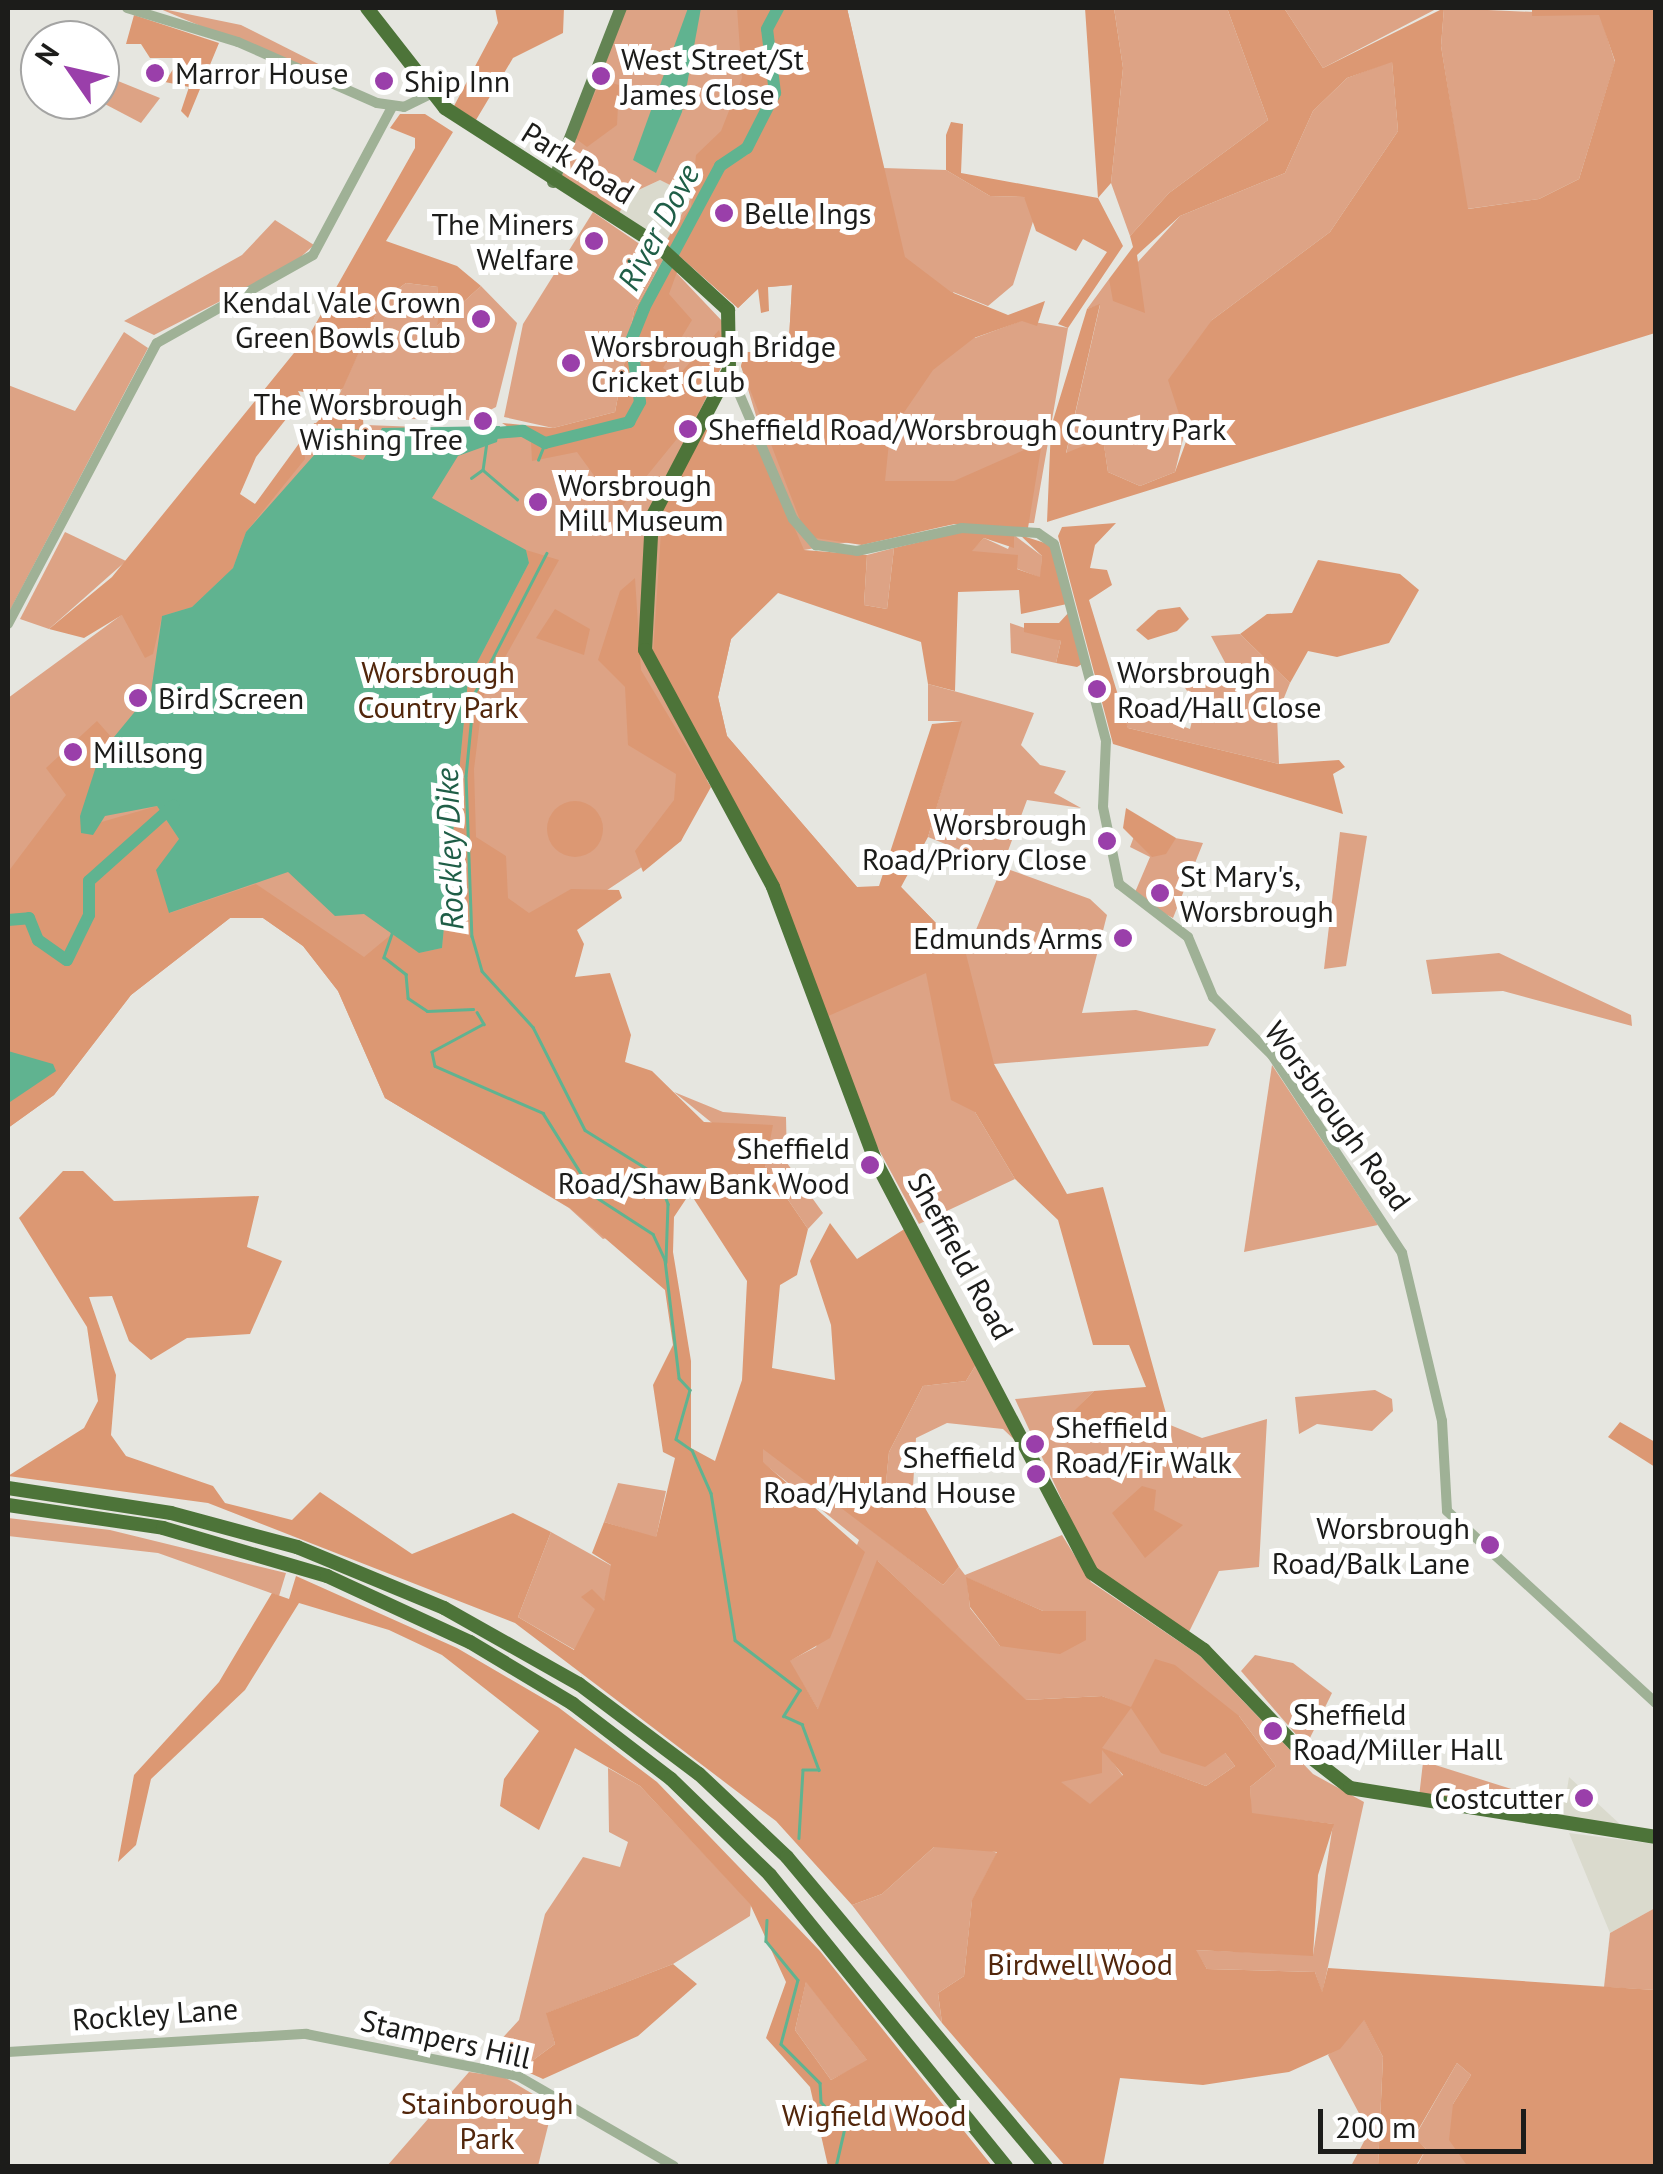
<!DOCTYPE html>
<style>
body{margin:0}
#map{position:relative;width:1663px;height:2174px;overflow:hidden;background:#e6e6e0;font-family:"PT Sans",sans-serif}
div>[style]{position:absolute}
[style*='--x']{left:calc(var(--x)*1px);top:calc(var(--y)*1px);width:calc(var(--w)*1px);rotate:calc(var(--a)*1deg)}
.built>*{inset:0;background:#dadacd}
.green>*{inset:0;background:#dda385}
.forest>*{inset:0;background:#dc9873}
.round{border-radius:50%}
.water>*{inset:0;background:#60b390}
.stream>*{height:2.5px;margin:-1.25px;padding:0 1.25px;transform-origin:1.25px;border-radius:1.25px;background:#60b390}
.river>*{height:12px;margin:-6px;padding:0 6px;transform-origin:6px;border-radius:6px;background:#60b390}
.minor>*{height:10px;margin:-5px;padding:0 5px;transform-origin:5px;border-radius:5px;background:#9fb196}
.major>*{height:12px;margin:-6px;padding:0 6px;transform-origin:6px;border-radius:6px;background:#638453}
.highway>*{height:14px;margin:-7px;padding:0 7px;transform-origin:7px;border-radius:7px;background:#4d7439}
.dots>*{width:28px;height:28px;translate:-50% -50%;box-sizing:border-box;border:5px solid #fff;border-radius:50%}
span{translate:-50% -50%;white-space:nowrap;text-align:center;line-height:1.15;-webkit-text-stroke:10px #fff;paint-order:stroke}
.poi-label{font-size:30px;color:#1c1c1a}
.left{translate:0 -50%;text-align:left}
.right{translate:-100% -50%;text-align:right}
.street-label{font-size:30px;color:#1c1c1a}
.park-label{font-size:30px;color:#52260b}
.water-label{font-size:32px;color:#1f5e47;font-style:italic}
.frame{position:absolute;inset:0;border:10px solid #1c1c1a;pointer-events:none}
.north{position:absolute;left:20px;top:20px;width:100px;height:100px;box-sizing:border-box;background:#fff;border:2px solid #a4a4a3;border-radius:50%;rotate:304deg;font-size:28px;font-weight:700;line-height:40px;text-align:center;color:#1c1c1a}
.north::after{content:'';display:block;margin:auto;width:35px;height:45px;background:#9a3faa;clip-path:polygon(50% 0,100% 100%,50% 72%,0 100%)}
.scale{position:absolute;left:1318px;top:2109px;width:208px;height:45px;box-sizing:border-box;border:5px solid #1c1c1a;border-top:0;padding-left:12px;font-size:30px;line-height:35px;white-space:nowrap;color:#1c1c1a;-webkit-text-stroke:8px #fff;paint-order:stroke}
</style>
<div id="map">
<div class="built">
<i style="clip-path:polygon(660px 180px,692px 196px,665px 243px,619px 213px,632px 193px)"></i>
<i style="clip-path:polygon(1569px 1777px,1622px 1826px,1531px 1813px,1546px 1796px,1566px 1796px)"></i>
<i style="clip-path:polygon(1569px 1833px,1655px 1844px,1655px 1908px,1610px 1933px)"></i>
</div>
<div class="green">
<i style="clip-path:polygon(158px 8px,241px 25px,350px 80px,347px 88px)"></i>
<i style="clip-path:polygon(626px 8px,847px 8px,883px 168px,946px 170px,990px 196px,1024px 197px,1036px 212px,1013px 285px,988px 306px,953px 292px,975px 338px,1023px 320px,1068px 328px,1034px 523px,954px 524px,804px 550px,731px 639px,718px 697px,727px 736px,857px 887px,901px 887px,966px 954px,1002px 867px,928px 837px,961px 721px,928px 721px,928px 684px,1034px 713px,1021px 745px,1040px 765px,1066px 771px,1054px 793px,1081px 808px,1027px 800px,1002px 867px,1090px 899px,1107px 915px,1082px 1013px,1136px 1010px,1216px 1029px,1208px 1046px,994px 1064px,975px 1112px,1015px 1179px,919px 1224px,871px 1135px,774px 877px,712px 767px,681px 841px,514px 952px,690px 1192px,673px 1217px,603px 1239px,569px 1208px,385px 1098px,338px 991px,303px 946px,263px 918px,230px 918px,131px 995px,54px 1095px,8px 1128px,8px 698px,224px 540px,309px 442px,314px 423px,523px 431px,629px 422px,668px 264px,723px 322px,727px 355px,699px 413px,705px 425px,728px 436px,757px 419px,741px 366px,745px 352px,774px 352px,789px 339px,792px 285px,758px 288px,738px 308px,665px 243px,692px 196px,660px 180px,632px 193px,619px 213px,561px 178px)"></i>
<i style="clip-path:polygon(1114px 8px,1227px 8px,1268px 120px,1169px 193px,1130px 236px,1111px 183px,1123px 68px)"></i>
<i style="clip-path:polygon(1284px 8px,1438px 8px,1323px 68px)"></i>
<i style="clip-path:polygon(1444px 8px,1600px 15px,1615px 62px,1579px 179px,1539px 199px,1467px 209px,1441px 46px)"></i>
<i style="clip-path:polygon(1392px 61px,1398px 131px,1330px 232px,1212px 320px,1175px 472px,1140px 486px,1108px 472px,1103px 439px,1066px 454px,1100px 305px,1087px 309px,1109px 279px,1115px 287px,1180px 216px,1285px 173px,1313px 111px,1347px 78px)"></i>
<i style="clip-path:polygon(118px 81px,160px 98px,141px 123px,101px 102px)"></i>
<i style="clip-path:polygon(593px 212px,663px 260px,634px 311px,615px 412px,553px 428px,504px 417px,523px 324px)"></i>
<i style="clip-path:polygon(275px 220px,314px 245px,293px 264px,154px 335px,124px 321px,242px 255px)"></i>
<i style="clip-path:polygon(406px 283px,438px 287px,437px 326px,481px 286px,517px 323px,496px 407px,471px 420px,363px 418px,335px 404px,382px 301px)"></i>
<i style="clip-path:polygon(124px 332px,148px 348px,8px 614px,8px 385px,75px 411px)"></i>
<i style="clip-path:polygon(65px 532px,126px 561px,49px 629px,20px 619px)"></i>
<i style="clip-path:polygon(1014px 535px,1042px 556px,1041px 578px,971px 551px,984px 538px,1008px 549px)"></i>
<i style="clip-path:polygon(894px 548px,887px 609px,864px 605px,867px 555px)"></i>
<i style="clip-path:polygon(1010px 623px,1061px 641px,1056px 663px,1011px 653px)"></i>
<i style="clip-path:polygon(1240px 634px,1290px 683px,1277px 715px,1279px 764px,1128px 728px,1117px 702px,1190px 729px,1196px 705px,1180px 680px,1201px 665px,1229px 670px,1211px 636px)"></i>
<i style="clip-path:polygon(1136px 831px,1203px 843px,1173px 918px,1133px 897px,1150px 857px,1130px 847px)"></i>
<i style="clip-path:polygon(1340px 832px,1367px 836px,1346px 966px,1324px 969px)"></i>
<i style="clip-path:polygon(1499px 953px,1631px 1015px,1632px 1026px,1503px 991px,1432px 994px,1426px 960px)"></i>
<i style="clip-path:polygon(1272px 1065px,1378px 1225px,1244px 1252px)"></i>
<i style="clip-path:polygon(674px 1092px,723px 1112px,786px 1117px,787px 1163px,823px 1213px,808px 1229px,765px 1166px)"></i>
<i style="clip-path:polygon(980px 1358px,1023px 1448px,1003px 1429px,947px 1423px,916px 1438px,913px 1487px,901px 1500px,886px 1482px,889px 1452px,923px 1386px,966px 1381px)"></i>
<i style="clip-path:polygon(1375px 1390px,1392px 1399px,1393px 1411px,1372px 1431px,1317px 1424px,1299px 1434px,1295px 1397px)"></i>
<i style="clip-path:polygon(1094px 1391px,1072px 1414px,1091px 1428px,1158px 1420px,1202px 1438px,1267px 1419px,1259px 1567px,1219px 1571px,1188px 1634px,1092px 1565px,1015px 1399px)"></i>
<i style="clip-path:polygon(evenodd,763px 1447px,943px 1585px,959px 1567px,965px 1575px,1062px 1535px,1091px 1582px,1199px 1655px,1313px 1774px,1364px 1802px,1322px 1994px,1315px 1972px,1207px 1969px,1195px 1950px,1313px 1955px,1333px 1824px,1251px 1814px,1250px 1787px,1276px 1766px,1239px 1716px,1225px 1753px,1235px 1766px,1206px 1786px,1103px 1749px,1123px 1776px,1090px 1805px,1060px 1782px,1130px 1708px,1102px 1696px,1025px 1700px,878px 1561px,819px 1711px,789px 1661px,816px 1647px,859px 1540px,762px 1462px,763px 1447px,967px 1578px,1043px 1611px,1086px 1611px,1000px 1646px,970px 1608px,967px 1578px)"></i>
<i style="clip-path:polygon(618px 1483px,666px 1491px,656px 1538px,604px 1522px)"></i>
<i style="clip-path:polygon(8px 1518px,110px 1530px,286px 1573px,279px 1596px,158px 1553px,8px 1536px)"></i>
<i style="clip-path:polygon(551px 1532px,612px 1566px,604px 1603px,575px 1650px,518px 1617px)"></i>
<i style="clip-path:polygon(1255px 1655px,1293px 1663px,1332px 1693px,1306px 1746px,1241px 1671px)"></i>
<i style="clip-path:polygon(1425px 1745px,1429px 1763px,1524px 1793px,1521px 1811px,1419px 1797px)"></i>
<i style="clip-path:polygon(608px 1768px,640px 1786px,751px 1904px,750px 1916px,673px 1964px,547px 2013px,555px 2044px,521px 2069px,484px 2058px,519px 2020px,545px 1914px,583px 1857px,620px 1867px,628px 1842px,609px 1832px)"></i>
<i style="clip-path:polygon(980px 1846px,997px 1853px,972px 1901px,964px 1976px,938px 1993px,942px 2023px,852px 1905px,882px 1894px,934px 1847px)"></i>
<i style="clip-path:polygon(1655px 1908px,1655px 1990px,1604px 1987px,1610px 1933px)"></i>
<i style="clip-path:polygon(806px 1981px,868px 2061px,831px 2080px,795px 2030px)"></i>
<i style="clip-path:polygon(1364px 2019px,1383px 2057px,1378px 2166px,1351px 2166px,1369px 2132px,1328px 2055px)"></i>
<i style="clip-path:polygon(1457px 2063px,1471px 2075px,1453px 2104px,1498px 2166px,1417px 2166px,1426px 2149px,1414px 2138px)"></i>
<i style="clip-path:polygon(469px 2072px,504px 2077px,553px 2106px,538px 2166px,387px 2166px)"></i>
</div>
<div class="forest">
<i style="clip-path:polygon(495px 8px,564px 8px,563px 33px,513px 58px,476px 120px,454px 106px,498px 23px)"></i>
<i style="clip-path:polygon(737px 8px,847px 8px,905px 257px,951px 292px,1008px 315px,1045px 301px,1037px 326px,1022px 321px,974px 338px,933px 370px,890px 433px,885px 481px,954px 481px,1042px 442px,1028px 528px,954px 524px,862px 545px,815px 538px,800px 520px,741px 366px,745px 352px,774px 352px,789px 339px,792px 285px,768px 287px,769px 311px,761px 313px,758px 289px,738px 308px,665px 243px,691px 207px,696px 155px,721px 131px,742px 78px)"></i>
<i style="clip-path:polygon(1085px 8px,1114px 8px,1123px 68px,1111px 183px,1098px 198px,1123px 246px,1068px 328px,1058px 324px,1107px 252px,1083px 239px,1076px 251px,1036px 231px,1024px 197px,990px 196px,946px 170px,946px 135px,951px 122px,963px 124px,961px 173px,1098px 198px)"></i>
<i style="clip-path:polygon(1227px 8px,1284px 8px,1323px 68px,1444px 8px,1441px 46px,1468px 209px,1539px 199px,1579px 179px,1615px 61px,1599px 15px,1532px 16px,1532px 8px,1655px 8px,1655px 333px,1047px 522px,1051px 427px,1087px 309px,1100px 304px,1066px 453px,1103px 438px,1108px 472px,1140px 486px,1175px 472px,1187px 439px,1168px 380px,1212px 320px,1330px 232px,1398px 131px,1392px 62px,1347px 78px,1313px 111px,1285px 173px,1180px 216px,1137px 255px,1145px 313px,1113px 301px,1109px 279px,1133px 247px,1130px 236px,1169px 193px,1268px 120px)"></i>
<i style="clip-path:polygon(134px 15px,219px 43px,188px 118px,181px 111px,189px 87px,165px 82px,180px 58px,150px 58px,141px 44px,126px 44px)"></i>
<i style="clip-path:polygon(601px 80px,619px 85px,617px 125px,587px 147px,575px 138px)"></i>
<i style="clip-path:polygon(400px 114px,425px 114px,453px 132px,386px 241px,457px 266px,481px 286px,437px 326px,438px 287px,406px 283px,382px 301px,343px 388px,333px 397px,298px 391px,302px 399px,256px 457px,240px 494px,255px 504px,303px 438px,305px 459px,246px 532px,233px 568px,192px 607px,162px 616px,153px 654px,145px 658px,122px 615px,84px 638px,49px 629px,112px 577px,311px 332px,415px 148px,415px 138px,390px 128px)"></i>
<i style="clip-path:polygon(663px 260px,677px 272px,669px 294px,692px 320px,663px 368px,677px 377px,719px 330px,727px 355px,698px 413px,619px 510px,577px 452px,532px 461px,531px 442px,502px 423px,553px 428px,615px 412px,634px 311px)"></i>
<i style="clip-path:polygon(335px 404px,363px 418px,364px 439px,309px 430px)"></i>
<i style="clip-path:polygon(750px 423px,804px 550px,867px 555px,864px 605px,887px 609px,894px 548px,962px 532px,1014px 535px,1014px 548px,984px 538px,972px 551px,1018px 555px,1017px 569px,1040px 577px,1042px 556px,1020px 535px,1051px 545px,1067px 604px,1021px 614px,1019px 590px,958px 592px,955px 691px,928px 684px,921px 642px,778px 593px,731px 639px,718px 697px,727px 736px,857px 887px,879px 886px,932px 724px,962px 721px,928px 837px,901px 887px,966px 954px,994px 1064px,1067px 1194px,1103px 1187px,1167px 1417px,1091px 1428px,1071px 1414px,1094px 1391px,1146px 1387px,1129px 1345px,1093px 1345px,1058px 1220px,1015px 1179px,975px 1112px,951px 1100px,926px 973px,826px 1017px,774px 877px,653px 653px,663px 502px,705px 425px,728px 436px)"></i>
<i style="clip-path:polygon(1116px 523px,1095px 545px,1090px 568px,1107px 570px,1112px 585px,1089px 600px,1128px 728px,1279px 764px,1339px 760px,1345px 767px,1333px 774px,1343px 814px,1113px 744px,1058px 536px,1062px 527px)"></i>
<i style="clip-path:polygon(evenodd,526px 550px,559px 560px,483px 697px,474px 769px,476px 837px,506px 856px,508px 898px,529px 913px,571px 889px,619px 890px,622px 898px,577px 930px,584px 944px,575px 977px,610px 973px,631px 1035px,625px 1062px,652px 1071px,704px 1122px,773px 1125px,765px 1166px,808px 1229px,797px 1275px,780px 1285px,772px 1368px,835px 1380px,831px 1325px,810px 1261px,830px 1223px,857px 1259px,906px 1228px,980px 1358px,966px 1381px,923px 1386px,889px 1452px,886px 1483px,901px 1500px,913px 1487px,959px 1567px,943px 1585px,763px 1449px,763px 1462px,865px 1552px,830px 1638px,790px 1661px,818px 1709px,877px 1560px,1026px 1700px,1102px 1696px,1131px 1707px,1155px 1659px,1175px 1665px,1239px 1716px,1276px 1766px,1250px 1787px,1252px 1813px,1334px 1824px,1318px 1875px,1313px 1956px,1196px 1950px,1207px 1969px,1315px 1972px,1322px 1992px,1328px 1968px,1655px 1990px,1655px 2166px,1466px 2164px,1449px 2140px,1453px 2104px,1471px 2075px,1457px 2063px,1414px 2137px,1426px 2149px,1416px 2166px,1378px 2166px,1383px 2057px,1364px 2020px,1340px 2049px,1289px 2072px,1203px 2085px,1120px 2078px,1103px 2166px,1065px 2166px,942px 2023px,938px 1993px,964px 1976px,972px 1900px,997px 1852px,934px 1847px,882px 1894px,852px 1905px,776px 1821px,515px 1623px,208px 1503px,8px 1476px,84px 1428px,98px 1401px,87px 1327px,19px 1218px,63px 1171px,83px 1171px,114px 1201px,259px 1196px,247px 1247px,282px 1261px,250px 1334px,187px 1338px,151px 1360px,129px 1341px,112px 1296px,89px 1297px,116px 1375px,111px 1435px,126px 1456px,213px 1486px,225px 1503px,292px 1520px,320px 1492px,412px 1554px,513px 1513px,551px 1532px,518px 1617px,574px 1650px,595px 1609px,581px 1597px,592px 1589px,604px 1601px,611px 1565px,592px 1553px,604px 1522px,656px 1537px,675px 1458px,663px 1452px,653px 1385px,673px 1345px,665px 1290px,570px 1208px,385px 1098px,338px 991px,303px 946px,263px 918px,230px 918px,131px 995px,54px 1095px,8px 1128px,8px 872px,66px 795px,46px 768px,97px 721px,113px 739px,80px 816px,98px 823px,157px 806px,179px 839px,170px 913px,256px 884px,364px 957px,393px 933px,419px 953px,442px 948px,468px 680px,529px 563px,526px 550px,690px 1193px,747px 1281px,742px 1380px,715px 1461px,691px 1448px,691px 1361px,673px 1252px,674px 1217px,690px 1193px,526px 550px,1131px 1708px,1161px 1753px,1205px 1767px,1225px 1753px,1235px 1766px,1206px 1786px,1102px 1748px,1131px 1708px,526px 550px,1102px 1750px,1123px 1775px,1090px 1804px,1061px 1782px,1102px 1773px,1102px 1750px)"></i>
<i style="clip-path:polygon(1318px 560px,1400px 574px,1419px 590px,1389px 643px,1337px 657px,1308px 651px,1290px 683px,1240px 634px,1267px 614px,1292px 613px)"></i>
<i style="clip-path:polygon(635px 578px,641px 670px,711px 787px,681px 841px,643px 872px,635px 851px,674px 800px,676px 774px,628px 745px,625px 687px,598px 660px,620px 591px)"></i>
<i style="clip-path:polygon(1180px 607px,1189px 619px,1177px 631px,1148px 640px,1136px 630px,1158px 610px)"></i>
<i style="clip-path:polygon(555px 609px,590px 629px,584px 655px,536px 638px)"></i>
<i style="clip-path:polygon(1070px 611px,1082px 664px,1077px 667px,1056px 663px,1061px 641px,1024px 632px,1024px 623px,1059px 623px)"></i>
<i class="round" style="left:547px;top:801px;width:56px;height:56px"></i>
<i style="clip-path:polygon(1126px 808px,1176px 838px,1166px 854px,1152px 857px,1123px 828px)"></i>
<i style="clip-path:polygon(1620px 1422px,1655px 1442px,1655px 1467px,1608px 1437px)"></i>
<i style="clip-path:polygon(1142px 1486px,1156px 1490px,1154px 1510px,1183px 1525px,1145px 1558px,1112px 1513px)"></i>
<i style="clip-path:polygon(evenodd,296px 1576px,457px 1648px,558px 1707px,657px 1782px,820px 1951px,992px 2166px,828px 2166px,810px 2087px,766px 2038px,786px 1982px,750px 1904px,640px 1786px,575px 1748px,539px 1830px,500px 1806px,504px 1779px,539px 1731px,442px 1655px,389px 1630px,299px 1603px,245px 1690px,151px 1779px,136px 1845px,118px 1862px,134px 1775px,219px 1682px,272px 1593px,289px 1599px,296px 1576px,806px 1982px,867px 2060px,831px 2080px,795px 2030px,806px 1982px)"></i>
<i style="clip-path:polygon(966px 1577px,1043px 1611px,1086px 1611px,1086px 1640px,1060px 1654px,1000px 1646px,970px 1607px)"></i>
<i style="clip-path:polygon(673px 1964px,697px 1984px,638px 2036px,543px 2079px,521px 2069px,555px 2044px,546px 2013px)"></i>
</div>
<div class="water">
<i style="clip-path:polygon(688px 8px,701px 8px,682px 112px,656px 173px,633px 160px)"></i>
<i style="clip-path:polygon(500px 426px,497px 442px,458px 456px,432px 498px,526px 550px,529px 563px,468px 680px,442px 948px,419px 953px,364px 914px,335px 916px,288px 872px,169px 913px,156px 870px,179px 839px,157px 806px,105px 816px,93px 835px,81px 833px,80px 816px,100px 754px,151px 692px,162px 616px,192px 607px,233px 568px,246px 532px,323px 445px,363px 460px,382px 428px)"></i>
<i style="clip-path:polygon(8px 1051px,53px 1064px,56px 1071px,10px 1102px)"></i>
</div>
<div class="stream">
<i style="--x:487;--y:442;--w:28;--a:98"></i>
<i style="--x:483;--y:470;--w:45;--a:40.5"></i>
<i style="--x:314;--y:452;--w:26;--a:-61"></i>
<i style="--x:327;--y:429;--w:55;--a:3.1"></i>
<i style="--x:538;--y:460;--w:18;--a:-68"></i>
<i style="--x:471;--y:478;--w:14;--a:-36"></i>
<i style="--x:547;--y:553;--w:160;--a:117.2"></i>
<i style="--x:474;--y:695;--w:81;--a:95.6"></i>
<i style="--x:466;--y:776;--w:160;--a:87.9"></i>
<i style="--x:472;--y:936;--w:36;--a:74"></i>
<i style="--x:482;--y:971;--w:76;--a:47.7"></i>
<i style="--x:533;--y:1027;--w:115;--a:63.2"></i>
<i style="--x:585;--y:1130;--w:85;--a:32"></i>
<i style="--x:657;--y:1175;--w:31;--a:69"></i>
<i style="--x:668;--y:1204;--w:58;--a:92"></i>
<i style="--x:393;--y:931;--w:28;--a:109"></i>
<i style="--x:384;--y:957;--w:28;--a:38"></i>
<i style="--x:406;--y:974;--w:24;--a:85"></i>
<i style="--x:408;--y:998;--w:23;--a:34"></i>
<i style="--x:427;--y:1011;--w:46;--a:-2.5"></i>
<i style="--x:477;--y:1012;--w:14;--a:60"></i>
<i style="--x:484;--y:1024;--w:59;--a:151.7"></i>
<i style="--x:432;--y:1052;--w:14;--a:78"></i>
<i style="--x:435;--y:1066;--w:118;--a:23.5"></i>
<i style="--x:543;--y:1113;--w:99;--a:57.8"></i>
<i style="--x:596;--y:1197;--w:68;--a:33"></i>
<i style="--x:653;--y:1234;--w:29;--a:65"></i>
<i style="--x:665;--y:1260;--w:119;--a:83.2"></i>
<i style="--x:679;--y:1378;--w:16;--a:47"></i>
<i style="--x:690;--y:1390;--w:51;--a:105.9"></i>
<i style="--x:676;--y:1439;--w:19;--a:35"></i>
<i style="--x:692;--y:1450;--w:47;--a:66.2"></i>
<i style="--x:711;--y:1493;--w:149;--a:80.7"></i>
<i style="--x:735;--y:1640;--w:82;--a:37.6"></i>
<i style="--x:800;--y:1690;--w:31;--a:122"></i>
<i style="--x:784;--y:1716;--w:20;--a:24"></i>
<i style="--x:802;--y:1724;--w:49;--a:69.7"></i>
<i style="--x:819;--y:1770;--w:16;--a:180"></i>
<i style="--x:803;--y:1770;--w:68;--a:93.4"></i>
<i style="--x:767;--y:1920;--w:21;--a:93"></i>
<i style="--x:766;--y:1941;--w:50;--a:50.6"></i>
<i style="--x:798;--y:1980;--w:66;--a:104.9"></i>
<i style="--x:781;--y:2044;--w:55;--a:45"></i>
<i style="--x:820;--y:2083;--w:19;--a:87"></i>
<i style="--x:821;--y:2102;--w:35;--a:47"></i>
<i style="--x:845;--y:2128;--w:39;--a:103"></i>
</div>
<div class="river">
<i style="--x:485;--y:434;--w:38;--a:-5"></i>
<i style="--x:523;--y:431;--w:25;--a:29"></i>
<i style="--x:545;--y:443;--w:87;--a:-14"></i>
<i style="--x:629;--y:422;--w:23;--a:-61"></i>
<i style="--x:640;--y:402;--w:62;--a:-98.4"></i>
<i style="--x:631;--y:341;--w:35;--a:-68"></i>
<i style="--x:644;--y:308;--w:161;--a:-61.8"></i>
<i style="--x:720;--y:166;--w:32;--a:-34"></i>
<i style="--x:747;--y:148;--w:62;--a:-63"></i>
<i style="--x:775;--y:93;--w:64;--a:-97.1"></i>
<i style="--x:767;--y:29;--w:24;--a:-62"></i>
<i style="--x:8;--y:920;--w:21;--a:-5"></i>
<i style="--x:29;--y:918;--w:24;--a:68"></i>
<i style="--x:38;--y:940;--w:35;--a:35"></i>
<i style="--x:67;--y:960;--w:50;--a:-63.9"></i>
<i style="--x:89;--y:915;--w:34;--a:-90"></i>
<i style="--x:89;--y:881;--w:113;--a:-41.8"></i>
</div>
<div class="minor">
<i style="--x:127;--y:8;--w:116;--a:17"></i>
<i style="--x:238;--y:42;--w:152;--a:23.7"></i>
<i style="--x:377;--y:103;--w:27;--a:8"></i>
<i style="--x:404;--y:107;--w:30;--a:-26"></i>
<i style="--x:729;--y:370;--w:162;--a:66.8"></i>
<i style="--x:793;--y:519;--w:35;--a:49"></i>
<i style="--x:816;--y:545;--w:41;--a:8.3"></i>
<i style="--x:857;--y:551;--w:107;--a:-12.4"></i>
<i style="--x:962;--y:528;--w:76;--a:3.8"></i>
<i style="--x:1038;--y:533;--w:19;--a:35"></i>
<i style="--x:1054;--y:544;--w:204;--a:75.2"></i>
<i style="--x:1106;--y:741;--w:66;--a:92.6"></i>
<i style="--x:1103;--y:807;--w:79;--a:78.3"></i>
<i style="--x:1119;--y:884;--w:87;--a:37.5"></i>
<i style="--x:1188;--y:937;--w:65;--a:67.4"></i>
<i style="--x:1213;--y:997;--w:83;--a:44.5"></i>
<i style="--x:1272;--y:1055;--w:237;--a:56.7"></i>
<i style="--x:1402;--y:1253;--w:173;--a:76.6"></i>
<i style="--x:1442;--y:1421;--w:90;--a:86.8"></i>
<i style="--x:1447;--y:1511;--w:284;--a:42.6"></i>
<i style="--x:8;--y:624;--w:318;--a:-62.1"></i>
<i style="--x:157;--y:343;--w:179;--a:-29.4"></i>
<i style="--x:313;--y:255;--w:168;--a:-61.9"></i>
<i style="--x:8;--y:2052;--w:299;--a:-3.5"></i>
<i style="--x:306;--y:2034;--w:216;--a:11.2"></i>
<i style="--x:518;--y:2076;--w:180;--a:30"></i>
</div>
<div class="major">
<i style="--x:553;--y:182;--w:187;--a:-68.7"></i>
</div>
<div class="highway">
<i style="--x:367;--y:8;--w:127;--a:52"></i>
<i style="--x:445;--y:108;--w:251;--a:32.8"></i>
<i style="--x:656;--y:244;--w:98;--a:42.5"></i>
<i style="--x:728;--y:310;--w:60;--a:89"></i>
<i style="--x:729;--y:370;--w:166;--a:117.6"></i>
<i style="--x:652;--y:517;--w:133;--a:93"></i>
<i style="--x:645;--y:650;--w:269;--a:61.6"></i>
<i style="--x:773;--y:887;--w:294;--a:69.5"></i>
<i style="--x:876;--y:1162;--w:464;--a:62.3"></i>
<i style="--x:1092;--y:1573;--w:136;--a:34.5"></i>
<i style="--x:1204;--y:1650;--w:132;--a:46.2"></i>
<i style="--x:1295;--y:1745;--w:70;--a:38"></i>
<i style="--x:1350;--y:1788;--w:310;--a:9.1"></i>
<i style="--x:8;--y:1488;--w:165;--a:8.7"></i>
<i style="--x:171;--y:1513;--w:131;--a:15.1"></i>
<i style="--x:297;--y:1547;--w:159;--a:22.5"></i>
<i style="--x:444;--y:1608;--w:155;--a:29.4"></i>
<i style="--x:579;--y:1684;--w:150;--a:36.9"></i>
<i style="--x:699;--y:1774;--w:121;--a:43.3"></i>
<i style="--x:787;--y:1857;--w:403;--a:50.1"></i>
<i style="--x:8;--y:1505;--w:157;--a:8.4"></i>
<i style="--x:163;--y:1528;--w:171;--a:16.3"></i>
<i style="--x:327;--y:1576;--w:157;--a:24.8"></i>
<i style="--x:470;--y:1642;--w:120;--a:31"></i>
<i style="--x:573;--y:1704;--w:123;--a:37.4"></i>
<i style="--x:671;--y:1779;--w:138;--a:44.1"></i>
<i style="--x:770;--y:1875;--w:375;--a:51"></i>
</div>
<div class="dots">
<i style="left:155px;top:73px;background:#9a3faa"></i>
<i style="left:601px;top:76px;background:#9a3faa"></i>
<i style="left:384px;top:81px;background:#9a3faa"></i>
<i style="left:724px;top:213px;background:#9a3faa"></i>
<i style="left:594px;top:241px;background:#9a3faa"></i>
<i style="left:481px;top:319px;background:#9a3faa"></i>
<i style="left:571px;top:363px;background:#9a3faa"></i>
<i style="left:483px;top:421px;background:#9a3faa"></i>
<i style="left:688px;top:429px;background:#9a3faa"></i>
<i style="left:538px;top:502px;background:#9a3faa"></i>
<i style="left:1097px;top:689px;background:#9a3faa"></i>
<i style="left:138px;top:698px;background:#9a3faa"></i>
<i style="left:73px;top:752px;background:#9a3faa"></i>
<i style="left:1107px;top:841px;background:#9a3faa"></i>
<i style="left:1160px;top:893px;background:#9a3faa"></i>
<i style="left:1123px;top:938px;background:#9a3faa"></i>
<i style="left:870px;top:1165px;background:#9a3faa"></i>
<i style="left:1035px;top:1444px;background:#9a3faa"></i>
<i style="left:1036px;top:1474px;background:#9a3faa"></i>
<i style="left:1490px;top:1545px;background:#9a3faa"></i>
<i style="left:1273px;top:1731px;background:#9a3faa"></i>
<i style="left:1584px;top:1798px;background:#9a3faa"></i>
</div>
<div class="poi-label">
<span class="left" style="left:621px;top:76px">West Street/St<br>James Close</span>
<span class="left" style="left:175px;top:73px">Marror House</span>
<span class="left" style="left:404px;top:81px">Ship Inn</span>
<span class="left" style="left:744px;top:213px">Belle Ings</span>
<span class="right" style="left:574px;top:241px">The Miners<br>Welfare</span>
<span class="right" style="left:461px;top:319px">Kendal Vale Crown<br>Green Bowls Club</span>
<span class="left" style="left:591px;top:363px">Worsbrough Bridge<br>Cricket Club</span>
<span class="right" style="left:463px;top:421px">The Worsbrough<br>Wishing Tree</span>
<span class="left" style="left:708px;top:429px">Sheffield Road/Worsbrough Country Park</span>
<span class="left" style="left:558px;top:502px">Worsbrough<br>Mill Museum</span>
<span class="left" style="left:1117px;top:689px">Worsbrough<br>Road/Hall Close</span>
<span class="left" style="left:158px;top:698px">Bird Screen</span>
<span class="left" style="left:93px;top:752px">Millsong</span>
<span class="right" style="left:1087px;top:841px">Worsbrough<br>Road/Priory Close</span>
<span class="left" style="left:1180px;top:893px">St Mary's,<br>Worsbrough</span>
<span class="right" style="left:1103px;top:938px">Edmunds Arms</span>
<span class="right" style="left:850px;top:1165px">Sheffield<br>Road/Shaw Bank Wood</span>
<span class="left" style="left:1055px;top:1444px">Sheffield<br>Road/Fir Walk</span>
<span class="right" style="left:1016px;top:1474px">Sheffield<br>Road/Hyland House</span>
<span class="right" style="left:1470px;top:1545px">Worsbrough<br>Road/Balk Lane</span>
<span class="left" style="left:1293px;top:1731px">Sheffield<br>Road/Miller Hall</span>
<span class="right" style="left:1564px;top:1798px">Costcutter</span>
</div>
<div class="street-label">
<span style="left:578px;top:163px;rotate:32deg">Park Road</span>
<span style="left:1338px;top:1116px;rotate:54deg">Worsbrough Road</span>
<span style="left:961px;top:1256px;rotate:61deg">Sheffield Road</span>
<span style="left:155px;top:2014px;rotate:-4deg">Rockley Lane</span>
<span style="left:446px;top:2039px;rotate:13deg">Stampers Hill</span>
</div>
<div class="park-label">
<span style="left:438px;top:689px">Worsbrough<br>Country Park</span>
<span style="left:1080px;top:1964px">Birdwell Wood</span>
<span style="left:487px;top:2120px">Stainborough<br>Park</span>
<span style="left:874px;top:2115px">Wigfield Wood</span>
</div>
<div class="water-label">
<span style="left:658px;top:227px;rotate:-62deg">River Dove</span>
<span style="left:449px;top:849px;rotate:-92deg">Rockley Dike</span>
</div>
<div class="frame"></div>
<div class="north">N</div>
<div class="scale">200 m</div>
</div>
